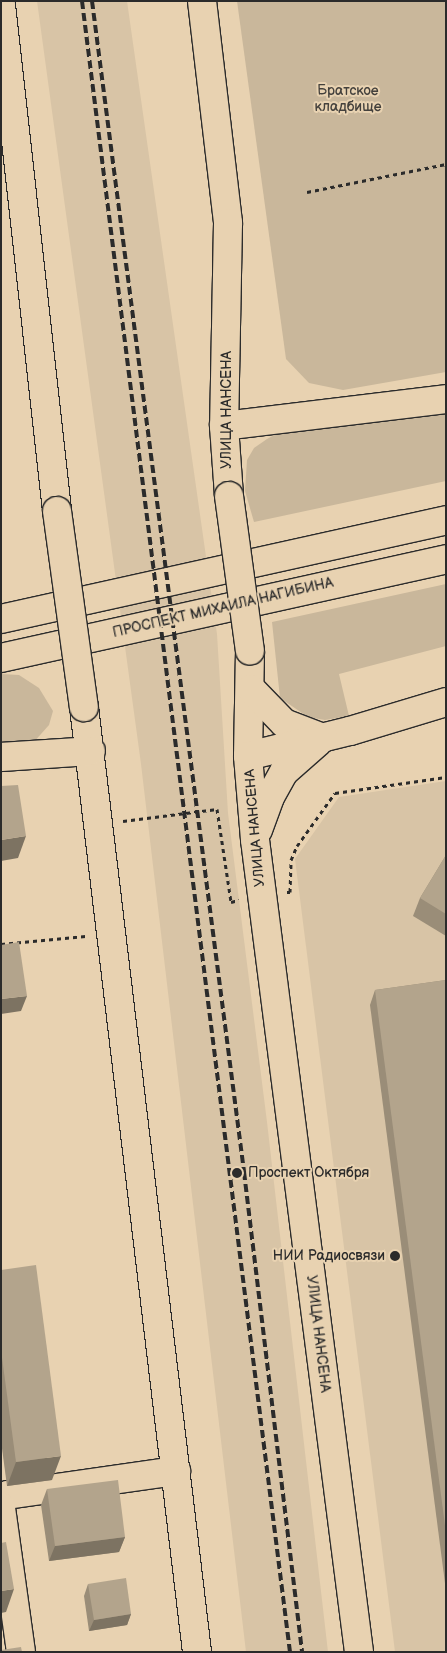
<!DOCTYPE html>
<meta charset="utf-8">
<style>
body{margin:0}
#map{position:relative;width:447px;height:1653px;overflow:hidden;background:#e8d2b1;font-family:"Balsamiq Sans",sans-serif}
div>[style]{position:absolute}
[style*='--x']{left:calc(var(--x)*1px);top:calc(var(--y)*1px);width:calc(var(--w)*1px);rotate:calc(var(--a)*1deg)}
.built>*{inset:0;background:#d8c4a6}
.green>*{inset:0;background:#c9b79b}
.path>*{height:3px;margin-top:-1.5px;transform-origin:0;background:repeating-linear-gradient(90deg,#2b2b2b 0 4px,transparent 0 8px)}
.roads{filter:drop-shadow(1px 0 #2b2b2b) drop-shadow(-1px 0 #2b2b2b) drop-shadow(0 1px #2b2b2b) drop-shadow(0 -1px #2b2b2b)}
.minor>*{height:28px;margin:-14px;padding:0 14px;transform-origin:14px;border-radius:14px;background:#e8d2b1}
.major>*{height:28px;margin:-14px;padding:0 14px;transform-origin:14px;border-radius:14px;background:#e8d2b1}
.rail>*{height:4px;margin-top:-2px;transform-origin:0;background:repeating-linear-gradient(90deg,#2b2b2b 0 8px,transparent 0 12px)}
.bridges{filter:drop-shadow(1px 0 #2b2b2b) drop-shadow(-1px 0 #2b2b2b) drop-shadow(0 1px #2b2b2b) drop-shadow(0 -1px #2b2b2b)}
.major-bridge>*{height:28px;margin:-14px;padding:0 14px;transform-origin:14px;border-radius:14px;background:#e8d2b1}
.wall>*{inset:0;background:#9a8d78}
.shaded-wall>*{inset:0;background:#7d7362}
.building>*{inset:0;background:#b3a48c}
.dots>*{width:14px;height:14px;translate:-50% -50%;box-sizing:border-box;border:2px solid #e8d2b1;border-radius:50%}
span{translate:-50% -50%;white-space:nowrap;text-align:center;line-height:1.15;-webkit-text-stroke:4px #e8d2b1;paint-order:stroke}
.park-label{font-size:14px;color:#43403c}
.street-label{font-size:14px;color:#2b2b2b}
.poi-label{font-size:14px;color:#2b2b2b}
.left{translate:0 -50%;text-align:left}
.right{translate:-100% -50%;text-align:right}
.frame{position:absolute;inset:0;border:2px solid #2b2b2b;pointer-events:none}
</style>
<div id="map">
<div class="built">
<i style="clip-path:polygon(37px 1px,127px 1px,217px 634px,228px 813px,267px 1122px,328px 1652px,246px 1652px,141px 764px)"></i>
<i style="clip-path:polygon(446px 781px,446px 1652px,395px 1652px,295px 859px,339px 797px)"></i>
</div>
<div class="green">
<i style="clip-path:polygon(237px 1px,446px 1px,446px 372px,343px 390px,309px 383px,286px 359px)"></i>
<i style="clip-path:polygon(446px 409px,446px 481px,254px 522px,245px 491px,247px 460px,254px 448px,267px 439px,286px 429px)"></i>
<i style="clip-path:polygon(446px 584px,446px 646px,339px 674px,349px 716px,325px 720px,308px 717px,280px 698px,272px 622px)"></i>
<i style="clip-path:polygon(1px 674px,19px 675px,39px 688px,53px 711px,49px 725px,33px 743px,1px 746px)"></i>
</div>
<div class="path">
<i style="--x:307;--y:192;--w:142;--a:-11.4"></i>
<i style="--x:123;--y:821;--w:95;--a:-7.3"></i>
<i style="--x:217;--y:809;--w:94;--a:81.4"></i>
<i style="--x:231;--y:902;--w:8;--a:-14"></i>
<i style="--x:287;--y:892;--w:3;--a:0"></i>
<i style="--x:290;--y:892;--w:32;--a:-88"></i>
<i style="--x:291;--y:860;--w:15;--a:-67"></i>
<i style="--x:297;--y:846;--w:65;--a:-54.4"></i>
<i style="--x:335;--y:793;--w:112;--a:-8.2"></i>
<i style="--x:1;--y:944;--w:85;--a:-5.4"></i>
</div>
<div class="roads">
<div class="minor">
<i style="--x:1;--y:1502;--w:9;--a:-49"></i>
<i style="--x:7;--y:1495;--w:171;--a:-8.1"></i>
<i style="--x:1;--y:1508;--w:145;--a:82.1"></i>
</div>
<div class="major">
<i style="--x:202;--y:1;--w:224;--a:83.3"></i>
<i style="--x:228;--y:223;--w:203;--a:91.1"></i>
<i style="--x:224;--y:426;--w:70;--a:85.9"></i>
<i style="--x:1;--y:5;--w:509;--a:83.68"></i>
<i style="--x:224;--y:426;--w:224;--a:-6.9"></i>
<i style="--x:1;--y:619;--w:456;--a:-12.5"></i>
<i style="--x:250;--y:651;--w:105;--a:91.1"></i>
<i style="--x:248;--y:756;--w:84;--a:85.2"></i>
<i style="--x:255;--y:840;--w:819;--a:82.7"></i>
<i style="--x:1;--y:658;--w:456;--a:-12.5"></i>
<i style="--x:251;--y:689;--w:47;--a:45.9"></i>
<i style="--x:284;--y:723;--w:42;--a:21"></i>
<i style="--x:84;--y:707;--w:952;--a:83.18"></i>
<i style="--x:248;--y:756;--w:105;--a:-13.8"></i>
<i style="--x:350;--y:731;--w:100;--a:-16.8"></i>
<i style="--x:1;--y:757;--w:90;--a:-3.8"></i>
<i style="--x:258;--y:830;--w:35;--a:-70"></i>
<i style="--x:270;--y:797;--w:29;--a:-61"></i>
<i style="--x:284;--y:772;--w:45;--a:-41.4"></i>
</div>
</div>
<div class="rail">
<i style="--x:82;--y:1;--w:1664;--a:82.82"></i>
<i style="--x:92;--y:1;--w:1181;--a:82.6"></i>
<i style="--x:244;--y:1172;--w:483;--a:83.1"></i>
</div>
<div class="bridges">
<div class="major-bridge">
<i style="--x:229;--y:496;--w:156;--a:82.3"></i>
<i style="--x:57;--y:511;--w:198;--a:82.2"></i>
</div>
</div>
<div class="wall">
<i style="clip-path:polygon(446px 855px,446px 936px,413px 916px,420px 898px)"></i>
<i style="clip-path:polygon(446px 980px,446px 1591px,370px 1005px,375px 990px)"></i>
<i style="clip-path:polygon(1px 1270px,52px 1480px,7px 1486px,1px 1441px)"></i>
<i style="clip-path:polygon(47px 1489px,125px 1537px,119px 1552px,49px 1561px,41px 1505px)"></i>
<i style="clip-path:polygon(88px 1584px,131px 1614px,127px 1625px,89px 1631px,84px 1596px)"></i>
</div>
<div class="shaded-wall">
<i style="clip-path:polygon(26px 836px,18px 858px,1px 861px,1px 840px)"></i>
<i style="clip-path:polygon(27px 996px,21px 1011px,1px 1014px,1px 999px)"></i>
<i style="clip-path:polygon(61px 1456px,52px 1480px,7px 1486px,16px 1462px)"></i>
<i style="clip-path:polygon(125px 1537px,119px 1552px,49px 1561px,55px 1546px)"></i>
<i style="clip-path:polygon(14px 1589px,6px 1612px,1px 1613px,1px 1591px)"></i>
<i style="clip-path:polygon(131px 1614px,127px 1625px,89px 1631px,94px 1620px)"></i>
</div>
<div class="building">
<i style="clip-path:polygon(18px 785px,26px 836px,1px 840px,1px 786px)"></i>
<i style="clip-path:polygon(446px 855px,446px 914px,420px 898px)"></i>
<i style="clip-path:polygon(19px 942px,27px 996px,1px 999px,1px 945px)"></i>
<i style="clip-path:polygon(446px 980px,446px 1533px,375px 990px)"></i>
<i style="clip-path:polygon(36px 1265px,61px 1456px,16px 1462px,1px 1350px,1px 1270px)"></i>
<i style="clip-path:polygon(118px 1480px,125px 1537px,55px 1546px,47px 1489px)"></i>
<i style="clip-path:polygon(6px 1542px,14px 1589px,1px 1591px,1px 1543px)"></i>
<i style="clip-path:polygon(126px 1578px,131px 1614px,94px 1620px,88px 1584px)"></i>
<i style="clip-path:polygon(21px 1647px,22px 1652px,1px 1652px,1px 1650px)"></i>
</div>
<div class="dots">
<i style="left:237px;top:1173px;background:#2b2b2b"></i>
<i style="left:395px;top:1256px;background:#2b2b2b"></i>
</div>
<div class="park-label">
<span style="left:348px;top:99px">Братское<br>кладбище</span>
</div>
<div class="street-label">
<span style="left:227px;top:410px;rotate:-90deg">УЛИЦА НАНСЕНА</span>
<span style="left:223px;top:608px;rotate:-13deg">ПРОСПЕКТ МИХАИЛА НАГИБИНА</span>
<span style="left:255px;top:828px;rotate:-95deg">УЛИЦА НАНСЕНА</span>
<span style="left:318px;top:1334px;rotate:83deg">УЛИЦА НАНСЕНА</span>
</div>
<div class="poi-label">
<span class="left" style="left:248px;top:1173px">Проспект Октября</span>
<span class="right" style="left:385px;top:1256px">НИИ Радиосвязи</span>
</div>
<div class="frame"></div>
</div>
